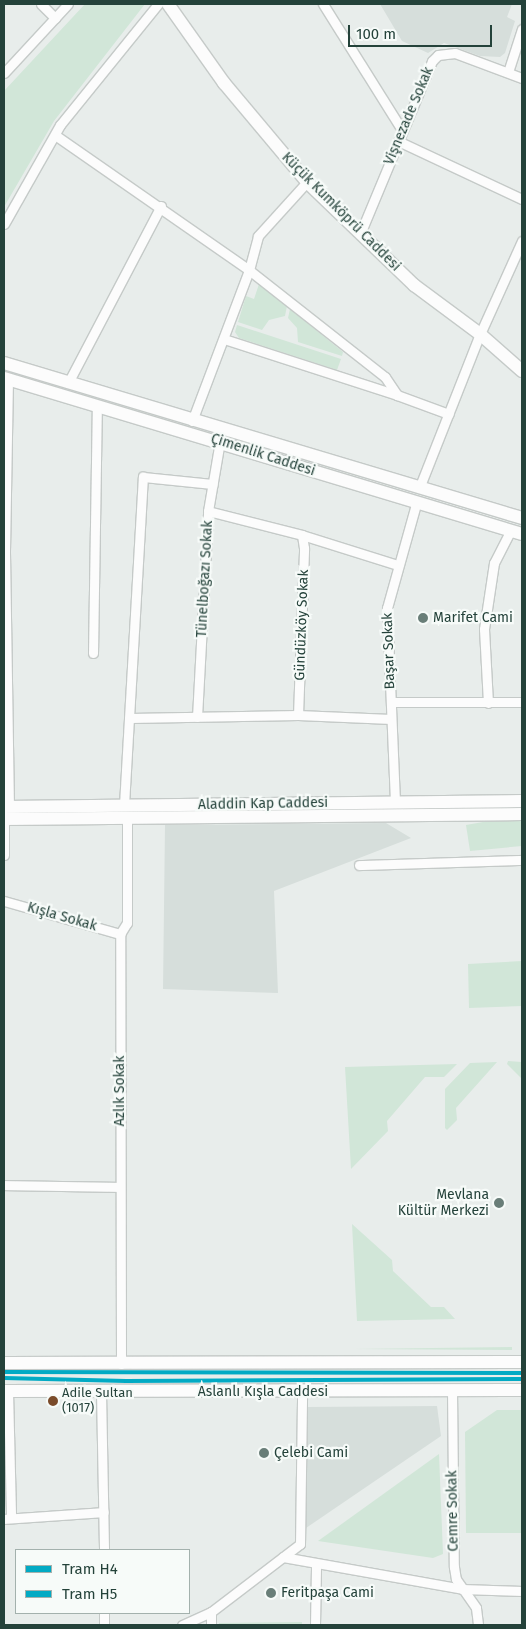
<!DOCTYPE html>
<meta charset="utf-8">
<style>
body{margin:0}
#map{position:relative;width:526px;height:1629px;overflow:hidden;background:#e8edeb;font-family:"Fira Sans",sans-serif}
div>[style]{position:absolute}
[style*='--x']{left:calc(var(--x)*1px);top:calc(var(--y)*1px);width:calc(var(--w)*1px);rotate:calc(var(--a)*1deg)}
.built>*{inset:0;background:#d6dedb}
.green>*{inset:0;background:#d1e6d8}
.roads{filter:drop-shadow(1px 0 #c5cac8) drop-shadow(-1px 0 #c5cac8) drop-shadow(0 1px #c5cac8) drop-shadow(0 -1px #c5cac8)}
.street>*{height:9px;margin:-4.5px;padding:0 4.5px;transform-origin:4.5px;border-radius:4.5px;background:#fcfcfc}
.secondary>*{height:12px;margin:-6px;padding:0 6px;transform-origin:6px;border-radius:6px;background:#fcfcfc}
.tram-1>*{height:4px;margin:-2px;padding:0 2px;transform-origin:2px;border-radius:2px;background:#02aac4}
.tram-2>*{height:4px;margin:-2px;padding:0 2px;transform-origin:2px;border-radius:2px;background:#02aac4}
.dots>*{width:14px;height:14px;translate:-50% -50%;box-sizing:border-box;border:2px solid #f7fbf9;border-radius:50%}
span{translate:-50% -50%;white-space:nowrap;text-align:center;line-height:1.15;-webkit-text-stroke:4.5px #f7fbf9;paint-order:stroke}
.bus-label{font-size:13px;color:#24423a}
.left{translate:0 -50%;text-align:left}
.street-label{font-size:14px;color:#24423a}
.poi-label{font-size:14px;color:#24423a}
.right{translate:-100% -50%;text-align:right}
.frame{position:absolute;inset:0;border:5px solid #24423a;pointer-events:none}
.legend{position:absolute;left:15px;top:1549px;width:175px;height:65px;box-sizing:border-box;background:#f7fbf9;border:1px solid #a3b1ad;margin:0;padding:6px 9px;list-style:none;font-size:15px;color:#24423a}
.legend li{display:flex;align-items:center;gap:10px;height:25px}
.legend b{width:25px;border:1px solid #a3b1ad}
.scale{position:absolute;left:348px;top:25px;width:144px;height:22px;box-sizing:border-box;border:2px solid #24423a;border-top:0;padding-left:6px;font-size:15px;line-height:18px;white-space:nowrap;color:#24423a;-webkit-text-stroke:4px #f7fbf9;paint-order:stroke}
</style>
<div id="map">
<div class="built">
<i style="clip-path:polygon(380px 4px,512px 4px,507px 17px,515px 21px,505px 53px,500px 57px,480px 56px,444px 43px,428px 53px,402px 41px)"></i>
<i style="clip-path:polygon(386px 823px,411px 838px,274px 891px,278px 993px,163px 989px,165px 825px)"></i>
<i style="clip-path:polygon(437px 1406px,441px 1436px,306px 1528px,308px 1407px)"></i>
</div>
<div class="green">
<i style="clip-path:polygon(85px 4px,145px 4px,54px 121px,4px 207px,4px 91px)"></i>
<i style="clip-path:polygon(259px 284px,287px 306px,285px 316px,269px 320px,262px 330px,238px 322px,246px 296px,254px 299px)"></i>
<i style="clip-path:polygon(290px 309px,343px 352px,342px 356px,298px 342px,297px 328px,288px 318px)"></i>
<i style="clip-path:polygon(237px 325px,341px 359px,337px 370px,239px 338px,235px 332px)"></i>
<i style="clip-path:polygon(522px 815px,522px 846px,470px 851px,466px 825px)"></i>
<i style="clip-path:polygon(522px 961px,522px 1006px,469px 1008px,468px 964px)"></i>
<i style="clip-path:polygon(508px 1061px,522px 1062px,522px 1079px,507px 1064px)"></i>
<i style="clip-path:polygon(497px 1062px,456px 1108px,457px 1120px,447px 1130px,445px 1128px,445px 1089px,470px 1063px)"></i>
<i style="clip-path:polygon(457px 1064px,444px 1077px,425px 1077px,387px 1121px,388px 1131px,351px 1169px,345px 1067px)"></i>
<i style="clip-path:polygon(352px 1224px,392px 1260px,393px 1271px,431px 1307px,444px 1307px,455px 1319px,357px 1321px)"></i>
<i style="clip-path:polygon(512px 1347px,512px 1350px,354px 1349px)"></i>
<i style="clip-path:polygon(497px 1410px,522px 1410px,522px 1533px,466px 1533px,465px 1432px)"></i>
<i style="clip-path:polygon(439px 1454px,443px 1554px,433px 1558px,318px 1541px)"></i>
<i style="clip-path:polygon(302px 1622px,302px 1625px,219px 1625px,219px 1623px)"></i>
</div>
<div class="roads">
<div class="street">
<i style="--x:41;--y:4;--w:20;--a:45"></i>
<i style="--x:323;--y:4;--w:149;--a:57.9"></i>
<i style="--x:508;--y:72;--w:45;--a:-72"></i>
<i style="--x:4;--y:73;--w:94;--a:-47.2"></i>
<i style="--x:55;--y:135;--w:236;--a:34.8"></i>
<i style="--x:249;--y:270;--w:173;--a:38.2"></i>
<i style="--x:385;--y:377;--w:22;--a:56"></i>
<i style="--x:397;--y:395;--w:55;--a:20.1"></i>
<i style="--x:398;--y:141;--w:137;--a:25.1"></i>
<i style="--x:4;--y:224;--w:114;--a:-60.5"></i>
<i style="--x:60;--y:125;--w:156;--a:-51"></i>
<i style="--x:360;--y:234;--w:187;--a:-67.4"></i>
<i style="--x:432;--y:61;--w:8;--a:-45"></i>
<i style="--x:438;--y:55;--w:17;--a:-7"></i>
<i style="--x:455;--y:53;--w:72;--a:20.5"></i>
<i style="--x:224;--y:339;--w:182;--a:17.9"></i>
<i style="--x:8;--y:379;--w:174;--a:91"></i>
<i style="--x:5;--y:553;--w:253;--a:89.1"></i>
<i style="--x:68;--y:383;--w:200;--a:-62.3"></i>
<i style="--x:192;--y:421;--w:161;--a:-69.3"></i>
<i style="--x:249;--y:270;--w:35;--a:-75"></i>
<i style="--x:258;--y:236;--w:73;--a:-47.8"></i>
<i style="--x:420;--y:486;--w:163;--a:-68.5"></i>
<i style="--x:480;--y:334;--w:102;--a:-65.7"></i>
<i style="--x:208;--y:511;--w:97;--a:14.3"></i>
<i style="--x:302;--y:535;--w:101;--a:17.4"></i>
<i style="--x:93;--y:653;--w:248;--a:-89.1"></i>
<i style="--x:391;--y:702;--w:131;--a:0"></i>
<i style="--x:488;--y:703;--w:74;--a:-93.1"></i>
<i style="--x:484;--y:629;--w:67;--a:-81.4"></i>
<i style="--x:494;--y:563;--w:36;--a:-63"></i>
<i style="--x:298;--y:715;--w:167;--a:-87.9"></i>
<i style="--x:304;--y:548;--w:13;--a:-99"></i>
<i style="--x:197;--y:717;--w:206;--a:-86.9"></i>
<i style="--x:208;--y:511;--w:71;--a:-80.3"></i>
<i style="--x:130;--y:718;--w:168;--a:-1"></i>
<i style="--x:298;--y:715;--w:93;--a:2.5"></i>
<i style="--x:395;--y:802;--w:194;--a:-92.4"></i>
<i style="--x:387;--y:608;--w:108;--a:-74.4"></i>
<i style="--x:124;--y:805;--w:329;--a:-86.7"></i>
<i style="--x:143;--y:477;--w:70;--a:5.7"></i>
<i style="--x:4;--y:855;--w:36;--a:-90"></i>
<i style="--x:359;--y:865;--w:163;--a:-1.8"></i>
<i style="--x:4;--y:901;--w:121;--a:15.9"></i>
<i style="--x:4;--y:1185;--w:115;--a:1"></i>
<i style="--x:121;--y:1364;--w:430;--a:-90.1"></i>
<i style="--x:120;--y:934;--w:13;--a:-58"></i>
<i style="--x:127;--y:923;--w:104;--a:-90"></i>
<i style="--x:452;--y:1390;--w:177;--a:89.4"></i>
<i style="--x:454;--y:1567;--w:12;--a:81"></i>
<i style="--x:456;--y:1579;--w:35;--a:55"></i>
<i style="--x:476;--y:1608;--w:17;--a:83"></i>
<i style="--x:8;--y:1391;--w:126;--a:88.6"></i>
<i style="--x:101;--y:1392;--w:158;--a:88.9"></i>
<i style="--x:4;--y:1519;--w:100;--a:-4"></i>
<i style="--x:283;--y:1557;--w:182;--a:10.1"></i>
<i style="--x:462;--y:1589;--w:60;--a:1.9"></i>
<i style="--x:104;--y:1613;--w:12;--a:90"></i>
<i style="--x:182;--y:1625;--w:32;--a:-24"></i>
<i style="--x:211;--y:1612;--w:112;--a:-37.4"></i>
<i style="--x:300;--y:1544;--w:152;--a:-89.2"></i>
<i style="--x:211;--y:1625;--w:13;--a:-90"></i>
<i style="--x:315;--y:1625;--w:60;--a:-89"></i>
</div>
<div class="secondary">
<i style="--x:168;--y:4;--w:97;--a:54.7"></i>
<i style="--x:224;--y:83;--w:129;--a:50"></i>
<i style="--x:307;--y:182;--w:149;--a:43.9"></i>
<i style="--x:414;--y:285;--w:82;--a:36.6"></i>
<i style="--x:480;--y:334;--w:56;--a:41.4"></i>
<i style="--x:4;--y:363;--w:541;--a:16.66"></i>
<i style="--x:4;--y:378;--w:541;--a:16.76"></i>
<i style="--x:4;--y:807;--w:518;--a:-0.66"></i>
<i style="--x:4;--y:819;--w:518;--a:-0.55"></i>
<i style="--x:4;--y:1363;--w:518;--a:-0.11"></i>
<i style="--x:4;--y:1391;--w:518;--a:-0.11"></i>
</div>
</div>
<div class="tram-1">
<i style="--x:4;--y:1378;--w:122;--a:1.4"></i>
<i style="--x:126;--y:1381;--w:396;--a:-0.3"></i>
</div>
<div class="tram-2">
<i style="--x:4;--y:1372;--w:518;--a:0.11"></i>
</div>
<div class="dots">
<i style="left:423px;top:618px;background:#697e78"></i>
<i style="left:499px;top:1203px;background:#697e78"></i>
<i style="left:53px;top:1401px;background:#7a4b2a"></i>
<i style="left:264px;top:1453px;background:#697e78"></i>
<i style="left:271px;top:1593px;background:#697e78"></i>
</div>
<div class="bus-label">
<span class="left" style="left:62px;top:1401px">Adile Sultan<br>(1017)</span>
</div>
<div class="street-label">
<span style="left:409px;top:116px;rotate:-67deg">Vişnezade Sokak</span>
<span style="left:341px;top:212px;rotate:45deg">Küçük Kumköprü Caddesi</span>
<span style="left:263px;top:455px;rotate:18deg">Çimenlik Caddesi</span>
<span style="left:205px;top:579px;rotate:-87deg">Tünelboğazı Sokak</span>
<span style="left:302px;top:625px;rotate:-88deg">Gündüzköy Sokak</span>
<span style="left:389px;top:651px;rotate:-92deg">Başar Sokak</span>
<span style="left:263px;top:804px;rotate:-1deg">Aladdin Kap Caddesi</span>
<span style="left:62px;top:917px;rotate:16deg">Kışla Sokak</span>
<span style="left:120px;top:1091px;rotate:-90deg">Azlık Sokak</span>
<span style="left:263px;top:1392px">Aslanlı Kışla Caddesi</span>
<span style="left:453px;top:1511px;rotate:-91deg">Cemre Sokak</span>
</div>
<div class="poi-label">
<span class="left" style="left:433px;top:618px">Marifet Cami</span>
<span class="right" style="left:489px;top:1203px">Mevlana<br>Kültür Merkezi</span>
<span class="left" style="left:274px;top:1453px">Çelebi Cami</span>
<span class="left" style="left:281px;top:1593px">Feritpaşa Cami</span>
</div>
<div class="frame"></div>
<ul class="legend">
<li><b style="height:6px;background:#02aac4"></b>Tram H4</li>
<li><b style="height:6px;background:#02aac4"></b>Tram H5</li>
</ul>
<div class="scale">100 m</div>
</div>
